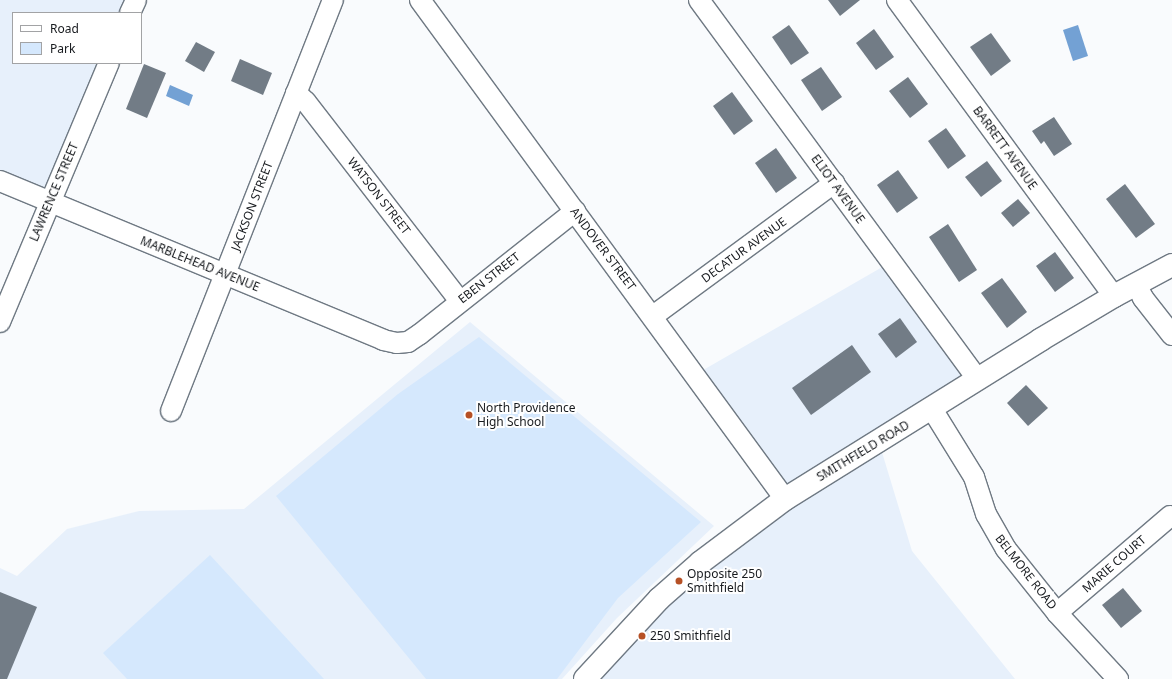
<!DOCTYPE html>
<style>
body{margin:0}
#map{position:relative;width:1172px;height:679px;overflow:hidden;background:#f9fbfd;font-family:"Noto Sans",sans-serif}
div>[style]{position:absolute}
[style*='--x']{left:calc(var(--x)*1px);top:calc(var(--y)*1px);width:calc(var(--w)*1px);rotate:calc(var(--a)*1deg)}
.built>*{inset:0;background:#e7f0fb}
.green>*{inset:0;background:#d5e8fd}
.water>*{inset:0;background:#73a1d4}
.building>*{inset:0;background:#727c86}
.roads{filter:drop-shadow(1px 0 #6f7983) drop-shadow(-1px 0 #6f7983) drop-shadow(0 1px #6f7983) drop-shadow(0 -1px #6f7983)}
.street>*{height:20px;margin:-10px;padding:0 10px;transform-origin:10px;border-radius:10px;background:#fff}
.secondary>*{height:22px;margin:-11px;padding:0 11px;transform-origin:11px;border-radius:11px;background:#fff}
.dots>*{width:11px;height:11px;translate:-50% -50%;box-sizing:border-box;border:2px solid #fff;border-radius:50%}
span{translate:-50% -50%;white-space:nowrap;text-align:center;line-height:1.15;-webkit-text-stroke:4px #fff;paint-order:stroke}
.street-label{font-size:12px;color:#171a1e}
.poi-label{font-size:12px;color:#171a1e}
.left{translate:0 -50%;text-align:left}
.legend{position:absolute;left:12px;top:12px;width:130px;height:52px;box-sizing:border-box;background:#fff;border:1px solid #a2a3a5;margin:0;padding:5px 7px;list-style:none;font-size:12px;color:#171a1e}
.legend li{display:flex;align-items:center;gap:8px;height:20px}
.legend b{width:20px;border:1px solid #a2a3a5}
</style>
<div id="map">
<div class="built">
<i style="clip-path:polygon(0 0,135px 0,129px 13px,13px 13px,13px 63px,109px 63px,54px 197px,0 185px)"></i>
<i style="clip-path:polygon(891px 262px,975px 374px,881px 449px,912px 551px,1015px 679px,590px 679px,708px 559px,782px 505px,698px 373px)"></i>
<i style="clip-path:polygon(470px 322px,714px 526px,617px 618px,562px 679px,0 679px,0 568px,17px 576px,67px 529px,139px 511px,244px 509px)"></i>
</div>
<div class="green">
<i style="clip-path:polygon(479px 337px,701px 522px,618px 598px,557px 679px,426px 679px,276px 496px,398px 394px)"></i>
<i style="clip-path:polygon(210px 555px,324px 679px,127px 679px,103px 653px)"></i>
</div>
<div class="water">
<i style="clip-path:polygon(1078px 25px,1088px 56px,1073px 61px,1063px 30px)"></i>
<i style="clip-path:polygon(170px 85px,193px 95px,189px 106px,166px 96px)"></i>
</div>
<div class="building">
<i style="clip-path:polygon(828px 0,860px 0,840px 16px)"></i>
<i style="clip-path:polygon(789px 25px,809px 53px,791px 65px,772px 37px)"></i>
<i style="clip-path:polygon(874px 29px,894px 57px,876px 70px,856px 43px)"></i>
<i style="clip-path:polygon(991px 33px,1011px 61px,991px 76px,970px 47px)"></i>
<i style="clip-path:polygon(196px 42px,215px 52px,204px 72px,185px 61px)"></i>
<i style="clip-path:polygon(240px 59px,272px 73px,263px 95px,231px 81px)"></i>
<i style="clip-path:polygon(144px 64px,166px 73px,147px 118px,126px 109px)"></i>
<i style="clip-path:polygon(821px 67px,842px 97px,822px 111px,801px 80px)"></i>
<i style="clip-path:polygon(908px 77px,928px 104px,910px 118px,889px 91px)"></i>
<i style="clip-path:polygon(732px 92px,753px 121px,734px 135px,713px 106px)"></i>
<i style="clip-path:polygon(1054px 117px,1072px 144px,1054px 156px,1044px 141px,1041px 144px,1032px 131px)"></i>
<i style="clip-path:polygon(946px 128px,966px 156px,948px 169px,928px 141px)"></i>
<i style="clip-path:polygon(776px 148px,797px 178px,776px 193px,755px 163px)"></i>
<i style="clip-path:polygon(987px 161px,1002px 181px,981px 197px,965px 177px)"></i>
<i style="clip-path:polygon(898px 170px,918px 198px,897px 213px,877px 185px)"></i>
<i style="clip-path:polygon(1125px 184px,1155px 224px,1136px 238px,1106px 199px)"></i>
<i style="clip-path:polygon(1018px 199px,1030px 213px,1013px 227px,1001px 213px)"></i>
<i style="clip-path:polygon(948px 224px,977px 270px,959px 282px,929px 237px)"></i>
<i style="clip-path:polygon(1055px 252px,1074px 278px,1055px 292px,1036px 266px)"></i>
<i style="clip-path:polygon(1002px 278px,1027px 312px,1007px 328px,981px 293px)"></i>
<i style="clip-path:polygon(900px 318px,917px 342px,896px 358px,878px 334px)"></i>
<i style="clip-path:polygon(852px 345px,871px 372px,811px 415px,792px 388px)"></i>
<i style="clip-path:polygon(1026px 385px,1048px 408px,1028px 426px,1007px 403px)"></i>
<i style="clip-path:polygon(1123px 588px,1142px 611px,1121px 628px,1102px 605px)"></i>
<i style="clip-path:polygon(0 592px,37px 607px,7px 679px,0 679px)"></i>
</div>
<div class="roads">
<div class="street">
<i style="--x:420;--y:0;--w:618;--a:53.82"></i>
<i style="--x:699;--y:0;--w:469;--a:53.7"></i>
<i style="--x:897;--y:0;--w:367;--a:53.8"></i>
<i style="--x:130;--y:13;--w:14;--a:-65"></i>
<i style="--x:296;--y:93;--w:13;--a:42"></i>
<i style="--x:306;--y:102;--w:252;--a:52.3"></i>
<i style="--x:0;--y:181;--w:415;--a:22.5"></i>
<i style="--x:383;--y:340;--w:14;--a:12"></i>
<i style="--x:397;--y:343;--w:11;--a:-5"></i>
<i style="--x:408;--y:342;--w:14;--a:-34"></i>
<i style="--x:420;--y:334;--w:198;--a:-38.4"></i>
<i style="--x:1136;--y:284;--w:16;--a:63"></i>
<i style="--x:1143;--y:298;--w:47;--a:51.9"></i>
<i style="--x:653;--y:316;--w:225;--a:-36.3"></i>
<i style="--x:0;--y:322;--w:281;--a:-67.2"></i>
<i style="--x:932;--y:409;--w:80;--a:58.3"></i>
<i style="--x:974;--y:477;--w:39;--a:72"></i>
<i style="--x:986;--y:514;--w:40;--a:60.3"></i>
<i style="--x:1006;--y:549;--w:82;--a:51.4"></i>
<i style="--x:1057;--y:613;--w:90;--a:47.3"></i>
<i style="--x:171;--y:411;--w:442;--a:-68.5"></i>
<i style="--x:1057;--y:613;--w:149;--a:-40.6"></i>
</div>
<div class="secondary">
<i style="--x:585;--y:679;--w:109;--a:-47.2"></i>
<i style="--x:659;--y:599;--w:56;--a:-41.4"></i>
<i style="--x:701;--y:562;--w:105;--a:-36.9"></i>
<i style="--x:785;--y:499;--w:301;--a:-31.9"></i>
<i style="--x:1040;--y:340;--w:86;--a:-30.7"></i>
<i style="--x:1114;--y:296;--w:66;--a:-28.1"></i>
</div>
</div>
<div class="dots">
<i style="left:469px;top:415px;background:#b65025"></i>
<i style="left:679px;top:581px;background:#b65025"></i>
<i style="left:642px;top:636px;background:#b65025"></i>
</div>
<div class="street-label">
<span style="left:1005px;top:148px;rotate:54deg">BARRETT AVENUE</span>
<span style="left:838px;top:189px;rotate:54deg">ELIOT AVENUE</span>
<span style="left:54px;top:192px;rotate:-67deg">LAWRENCE STREET</span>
<span style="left:379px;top:196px;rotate:52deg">WATSON STREET</span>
<span style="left:252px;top:206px;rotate:-69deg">JACKSON STREET</span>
<span style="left:603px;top:249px;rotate:53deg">ANDOVER STREET</span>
<span style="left:744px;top:250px;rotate:-36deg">DECATUR AVENUE</span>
<span style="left:200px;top:264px;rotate:22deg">MARBLEHEAD AVENUE</span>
<span style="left:489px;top:278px;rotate:-38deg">EBEN STREET</span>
<span style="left:863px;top:451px;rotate:-31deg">SMITHFIELD ROAD</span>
<span style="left:1114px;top:564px;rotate:-41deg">MARIE COURT</span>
<span style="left:1026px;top:572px;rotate:52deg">BELMORE ROAD</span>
</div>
<div class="poi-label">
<span class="left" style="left:477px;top:415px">North Providence<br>High School</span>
<span class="left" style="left:687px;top:581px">Opposite 250<br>Smithfield</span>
<span class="left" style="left:650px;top:636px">250 Smithfield</span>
</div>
<ul class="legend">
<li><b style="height:5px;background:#fff"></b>Road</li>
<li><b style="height:11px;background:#d5e8fd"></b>Park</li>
</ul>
</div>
